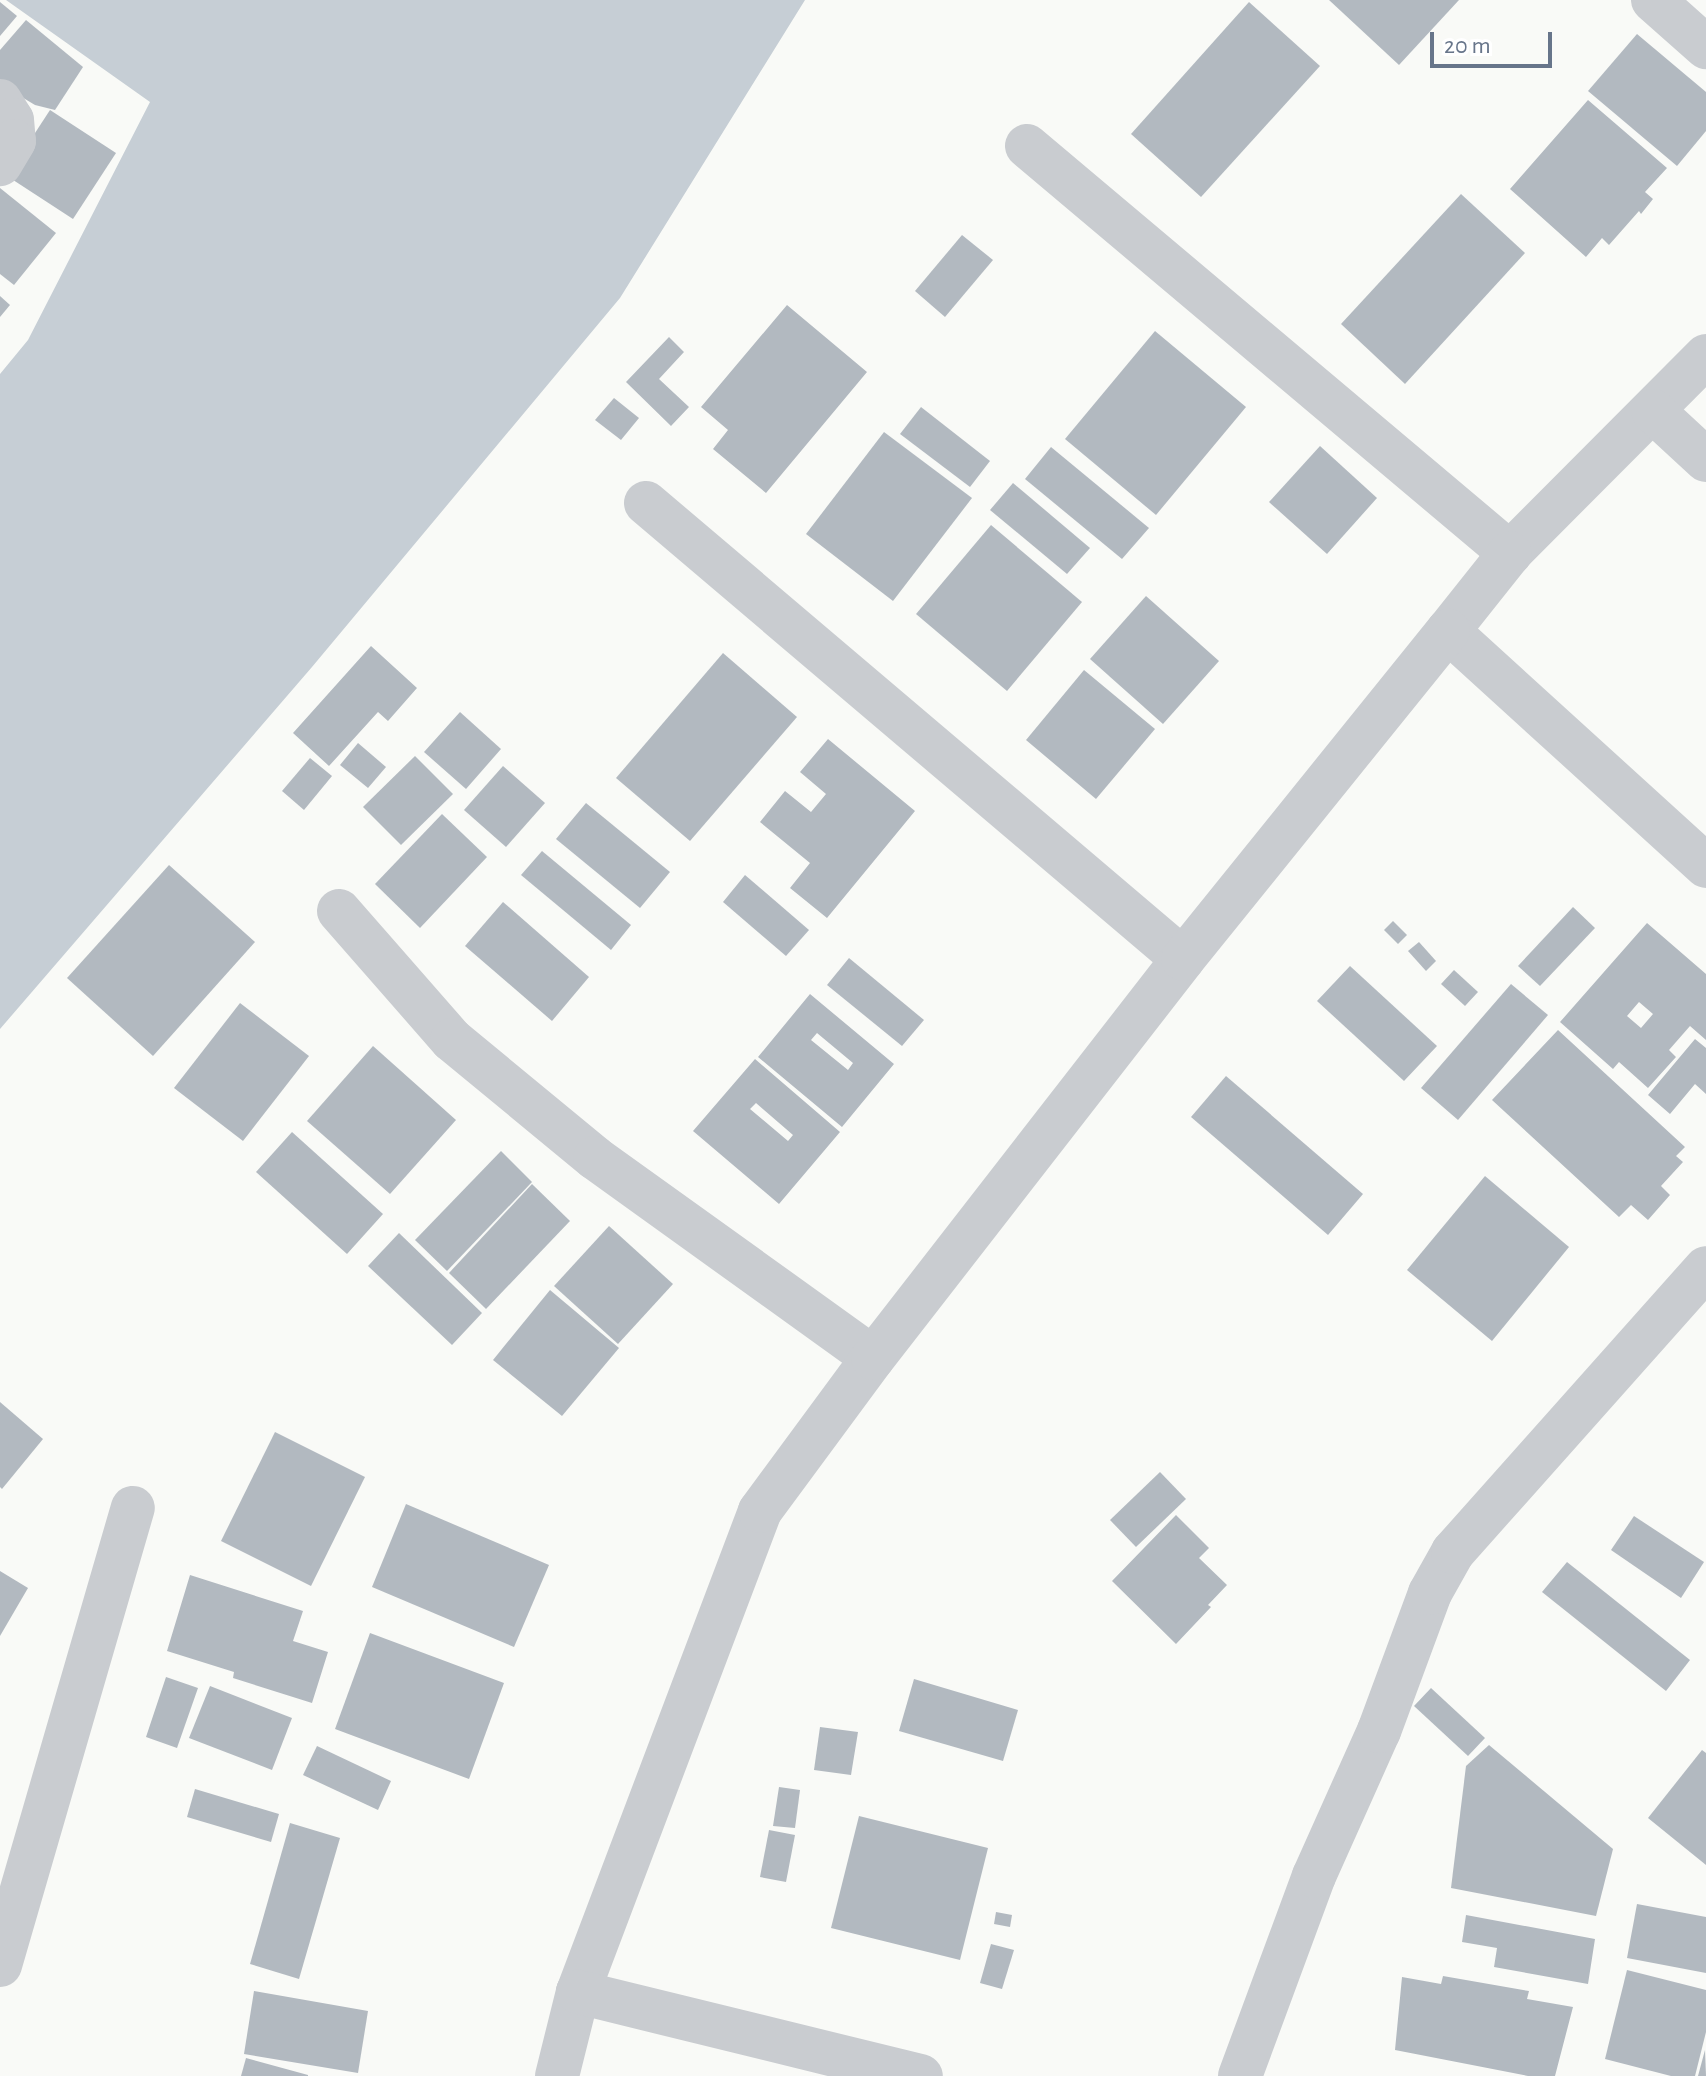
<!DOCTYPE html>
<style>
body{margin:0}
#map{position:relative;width:1706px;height:2076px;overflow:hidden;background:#f9faf7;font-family:"Alegreya Sans",sans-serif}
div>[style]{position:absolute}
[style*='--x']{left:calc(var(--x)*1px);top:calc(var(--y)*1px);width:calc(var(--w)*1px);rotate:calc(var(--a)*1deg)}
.water>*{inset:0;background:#c6ced5}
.building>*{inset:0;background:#b2b9c0}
.minor>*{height:44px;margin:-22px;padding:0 22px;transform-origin:22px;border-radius:22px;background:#c9ccd0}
span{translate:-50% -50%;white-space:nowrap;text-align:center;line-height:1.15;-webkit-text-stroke:8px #fff;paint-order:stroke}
.scale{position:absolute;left:1430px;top:32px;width:122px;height:36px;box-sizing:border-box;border:4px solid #67758a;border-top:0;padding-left:10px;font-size:24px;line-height:28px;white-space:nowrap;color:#67758a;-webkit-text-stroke:6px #fff;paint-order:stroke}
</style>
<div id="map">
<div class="water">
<i style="clip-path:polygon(6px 0,805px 0,620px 298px,312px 667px,0 1029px,0 374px,28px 340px,150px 102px)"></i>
</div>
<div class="building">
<i style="clip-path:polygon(1329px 0,1459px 0,1399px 65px)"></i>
<i style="clip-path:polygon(0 2px,17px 16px,0 36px)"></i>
<i style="clip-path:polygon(1249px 2px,1320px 66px,1201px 197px,1131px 134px)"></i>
<i style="clip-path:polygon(26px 20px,83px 67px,55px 110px,35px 105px,0 84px,0 50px)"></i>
<i style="clip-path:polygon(1637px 34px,1706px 92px,1706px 131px,1677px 166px,1588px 91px)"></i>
<i style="clip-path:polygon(1588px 100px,1667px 168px,1645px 192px,1653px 199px,1641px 214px,1639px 211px,1609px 245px,1602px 238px,1586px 257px,1510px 189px)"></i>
<i style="clip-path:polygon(50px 110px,116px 153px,73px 219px,7px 176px)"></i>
<i style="clip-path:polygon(0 188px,56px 233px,14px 285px,0 274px)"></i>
<i style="clip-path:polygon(1461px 194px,1525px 253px,1405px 384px,1341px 324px)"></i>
<i style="clip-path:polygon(962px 235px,993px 260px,945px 317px,915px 291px)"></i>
<i style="clip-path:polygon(0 296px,10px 305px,0 317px)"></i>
<i style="clip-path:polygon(787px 305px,867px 372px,766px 493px,713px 449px,728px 430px,701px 407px)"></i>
<i style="clip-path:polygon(1155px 331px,1246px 407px,1156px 515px,1065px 439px)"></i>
<i style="clip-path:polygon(669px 337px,684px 352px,659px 379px,689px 407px,671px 426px,626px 382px)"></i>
<i style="clip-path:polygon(614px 398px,639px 418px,621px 440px,595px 420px)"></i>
<i style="clip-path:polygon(921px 407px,990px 461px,970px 487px,900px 434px)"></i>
<i style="clip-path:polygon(884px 432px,972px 498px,893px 601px,806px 534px)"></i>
<i style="clip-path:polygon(1320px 446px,1377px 498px,1327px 554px,1269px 502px)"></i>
<i style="clip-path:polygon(1051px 447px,1149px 528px,1122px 559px,1025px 479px)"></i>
<i style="clip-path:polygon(1013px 483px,1090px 548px,1067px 574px,990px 510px)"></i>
<i style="clip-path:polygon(991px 525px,1082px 602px,1007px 691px,916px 614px)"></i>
<i style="clip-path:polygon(1146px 596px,1219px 661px,1163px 724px,1090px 659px)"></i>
<i style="clip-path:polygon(371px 646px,417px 688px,388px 721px,378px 712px,329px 766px,293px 733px)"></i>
<i style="clip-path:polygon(723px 653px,797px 717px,690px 841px,616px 778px)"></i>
<i style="clip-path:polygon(1084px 670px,1155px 729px,1096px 799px,1026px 740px)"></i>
<i style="clip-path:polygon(460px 712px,501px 749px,466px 789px,424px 752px)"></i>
<i style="clip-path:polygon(828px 739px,915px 811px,827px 918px,790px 888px,810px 863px,760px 822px,785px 791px,811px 812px,826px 794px,800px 772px)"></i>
<i style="clip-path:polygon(358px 743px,386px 767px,368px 788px,340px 765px)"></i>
<i style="clip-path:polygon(415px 756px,453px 794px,401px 845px,363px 807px)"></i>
<i style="clip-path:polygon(310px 758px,332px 776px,304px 810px,282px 791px)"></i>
<i style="clip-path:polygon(503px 766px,545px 803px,506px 847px,464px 810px)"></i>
<i style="clip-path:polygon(586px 803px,670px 872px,640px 908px,556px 839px)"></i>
<i style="clip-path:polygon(442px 814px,487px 857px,420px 928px,375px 884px)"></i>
<i style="clip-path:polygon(542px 851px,631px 925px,611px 950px,521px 875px)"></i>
<i style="clip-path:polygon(169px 865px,255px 942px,153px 1056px,67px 978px)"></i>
<i style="clip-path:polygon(745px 875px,809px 930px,786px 956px,723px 902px)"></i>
<i style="clip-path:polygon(503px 902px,589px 977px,552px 1021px,465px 946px)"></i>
<i style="clip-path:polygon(1573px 907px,1595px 928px,1540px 986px,1518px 966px)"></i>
<i style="clip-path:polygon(1393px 921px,1407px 935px,1398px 944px,1384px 930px)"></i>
<i style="clip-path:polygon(evenodd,1647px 923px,1706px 974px,1706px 1040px,1690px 1026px,1669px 1050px,1676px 1057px,1648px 1088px,1619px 1062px,1613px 1069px,1560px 1022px,1647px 923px,1639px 1002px,1653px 1014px,1641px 1028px,1627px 1016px,1639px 1002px)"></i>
<i style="clip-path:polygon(1419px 942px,1436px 961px,1426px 971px,1408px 951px)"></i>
<i style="clip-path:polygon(849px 958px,924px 1020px,902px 1046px,827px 985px)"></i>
<i style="clip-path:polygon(1350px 966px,1437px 1046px,1404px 1081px,1317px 1001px)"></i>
<i style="clip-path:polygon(1454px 970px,1478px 992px,1465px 1006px,1441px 984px)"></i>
<i style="clip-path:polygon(1511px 984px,1548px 1015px,1458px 1120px,1421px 1088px)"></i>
<i style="clip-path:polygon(evenodd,810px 994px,894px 1064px,842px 1127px,758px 1057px,810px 994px,817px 1033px,853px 1063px,848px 1070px,811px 1040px,817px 1033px)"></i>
<i style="clip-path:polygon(240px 1003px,309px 1056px,243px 1141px,174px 1088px)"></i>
<i style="clip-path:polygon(1558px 1030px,1685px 1147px,1676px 1156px,1683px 1162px,1661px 1186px,1670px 1195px,1648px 1220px,1631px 1205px,1619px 1217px,1492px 1100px)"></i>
<i style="clip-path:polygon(1695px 1039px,1706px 1048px,1706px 1094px,1695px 1084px,1670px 1114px,1648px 1095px)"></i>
<i style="clip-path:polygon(373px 1046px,456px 1120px,390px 1194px,307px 1121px)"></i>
<i style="clip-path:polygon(evenodd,755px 1059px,840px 1132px,779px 1204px,693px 1131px,755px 1059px,756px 1103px,793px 1135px,788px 1141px,750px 1109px,756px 1103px)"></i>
<i style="clip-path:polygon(1226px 1076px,1363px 1194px,1328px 1235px,1191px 1117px)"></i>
<i style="clip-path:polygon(292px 1132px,383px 1214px,347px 1254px,256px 1172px)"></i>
<i style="clip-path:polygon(501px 1151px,532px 1182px,447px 1271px,415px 1240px)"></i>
<i style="clip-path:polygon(1485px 1176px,1569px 1247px,1492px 1341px,1407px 1270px)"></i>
<i style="clip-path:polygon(532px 1184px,570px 1221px,486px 1309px,449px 1273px)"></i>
<i style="clip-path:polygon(609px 1226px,673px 1284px,618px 1344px,554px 1286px)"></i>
<i style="clip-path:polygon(399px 1233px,482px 1313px,452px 1345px,368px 1266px)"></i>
<i style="clip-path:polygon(550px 1290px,619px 1348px,562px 1416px,493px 1360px)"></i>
<i style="clip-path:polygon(0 1402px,43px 1439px,2px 1489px,0 1487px)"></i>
<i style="clip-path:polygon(275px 1432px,365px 1477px,311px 1586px,221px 1541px)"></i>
<i style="clip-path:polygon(1160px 1472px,1186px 1499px,1136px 1547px,1110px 1520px)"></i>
<i style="clip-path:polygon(406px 1504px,549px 1565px,514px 1647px,372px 1587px)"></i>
<i style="clip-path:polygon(1176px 1515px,1209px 1548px,1199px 1558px,1227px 1585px,1208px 1605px,1211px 1607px,1176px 1644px,1112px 1581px)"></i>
<i style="clip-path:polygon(1634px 1516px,1704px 1562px,1681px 1598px,1611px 1550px)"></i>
<i style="clip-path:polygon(1567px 1562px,1690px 1660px,1666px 1691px,1542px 1592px)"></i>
<i style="clip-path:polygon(0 1571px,28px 1588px,0 1636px)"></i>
<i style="clip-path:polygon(190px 1575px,303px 1611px,293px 1641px,328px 1652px,312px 1703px,233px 1678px,234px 1672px,167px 1651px)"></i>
<i style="clip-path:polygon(370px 1633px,504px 1683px,469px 1779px,335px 1729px)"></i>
<i style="clip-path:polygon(166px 1677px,198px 1688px,177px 1748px,146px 1737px)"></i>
<i style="clip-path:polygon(914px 1679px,1018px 1710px,1003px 1761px,899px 1731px)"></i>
<i style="clip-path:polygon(210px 1686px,292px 1718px,272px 1770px,189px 1738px)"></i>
<i style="clip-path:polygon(1431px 1688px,1485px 1738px,1468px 1756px,1414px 1706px)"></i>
<i style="clip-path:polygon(820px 1727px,858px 1732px,851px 1775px,814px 1770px)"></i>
<i style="clip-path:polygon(1489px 1745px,1613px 1849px,1596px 1916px,1451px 1888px,1466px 1766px)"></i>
<i style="clip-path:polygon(317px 1746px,391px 1781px,378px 1810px,303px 1775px)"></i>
<i style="clip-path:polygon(1702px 1750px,1706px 1753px,1706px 1865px,1648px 1818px)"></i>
<i style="clip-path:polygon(779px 1787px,800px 1790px,795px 1828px,773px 1826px)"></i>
<i style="clip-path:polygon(195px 1789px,279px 1814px,271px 1842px,187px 1817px)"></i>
<i style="clip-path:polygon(859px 1816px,988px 1848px,960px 1960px,831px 1928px)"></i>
<i style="clip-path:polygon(290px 1823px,340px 1838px,299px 1979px,250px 1964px)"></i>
<i style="clip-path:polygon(769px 1830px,795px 1835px,786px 1882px,760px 1877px)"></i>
<i style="clip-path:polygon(1637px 1904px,1706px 1917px,1706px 1973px,1627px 1958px)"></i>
<i style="clip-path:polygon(996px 1912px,1012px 1915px,1010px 1927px,994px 1924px)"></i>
<i style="clip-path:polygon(1466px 1915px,1595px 1939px,1588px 1984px,1494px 1967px,1497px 1948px,1462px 1942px)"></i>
<i style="clip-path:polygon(991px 1944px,1014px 1950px,1002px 1989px,980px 1983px)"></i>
<i style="clip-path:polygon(1627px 1970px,1706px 1990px,1706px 2032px,1695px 2076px,1671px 2076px,1605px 2059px)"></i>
<i style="clip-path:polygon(1443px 1976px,1529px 1991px,1527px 1999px,1573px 2007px,1555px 2076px,1528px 2076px,1395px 2050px,1402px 1977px,1441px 1984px)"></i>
<i style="clip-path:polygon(254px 1991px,368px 2011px,358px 2073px,244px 2054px)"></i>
<i style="clip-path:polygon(1705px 2050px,1706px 2076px,1698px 2076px)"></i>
<i style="clip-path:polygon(246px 2058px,308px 2075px,308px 2076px,241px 2076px)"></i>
</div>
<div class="minor">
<i style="--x:1653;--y:0;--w:71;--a:41.6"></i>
<i style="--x:0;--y:101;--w:22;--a:58"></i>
<i style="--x:12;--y:120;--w:21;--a:85"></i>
<i style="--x:14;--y:141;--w:27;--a:121"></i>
<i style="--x:1027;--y:146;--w:632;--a:40.12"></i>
<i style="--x:1706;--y:356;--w:278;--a:134.9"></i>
<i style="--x:1510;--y:553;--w:100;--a:128.5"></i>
<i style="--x:1448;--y:631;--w:349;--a:42.3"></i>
<i style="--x:1653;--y:411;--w:72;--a:42.8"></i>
<i style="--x:646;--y:503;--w:704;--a:40.34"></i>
<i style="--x:339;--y:911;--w:171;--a:48.8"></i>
<i style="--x:452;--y:1040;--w:185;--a:39.5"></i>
<i style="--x:595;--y:1158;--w:342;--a:35.7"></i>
<i style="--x:0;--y:1965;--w:476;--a:-73.8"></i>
<i style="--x:578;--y:1992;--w:514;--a:-69.27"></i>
<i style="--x:760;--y:1511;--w:190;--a:-53.6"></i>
<i style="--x:873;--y:1358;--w:505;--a:-52.15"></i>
<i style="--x:1183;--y:959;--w:422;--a:-51.1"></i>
<i style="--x:557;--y:2076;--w:87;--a:-76"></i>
<i style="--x:578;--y:1992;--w:353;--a:13.8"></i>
<i style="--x:1240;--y:2076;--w:213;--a:-69.7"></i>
<i style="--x:1314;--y:1876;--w:159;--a:-65.9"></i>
<i style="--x:1379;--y:1731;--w:147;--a:-69.7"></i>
<i style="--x:1430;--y:1593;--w:47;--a:-60.7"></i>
<i style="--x:1453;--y:1552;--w:380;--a:-48.3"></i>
</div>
<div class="scale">20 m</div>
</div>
